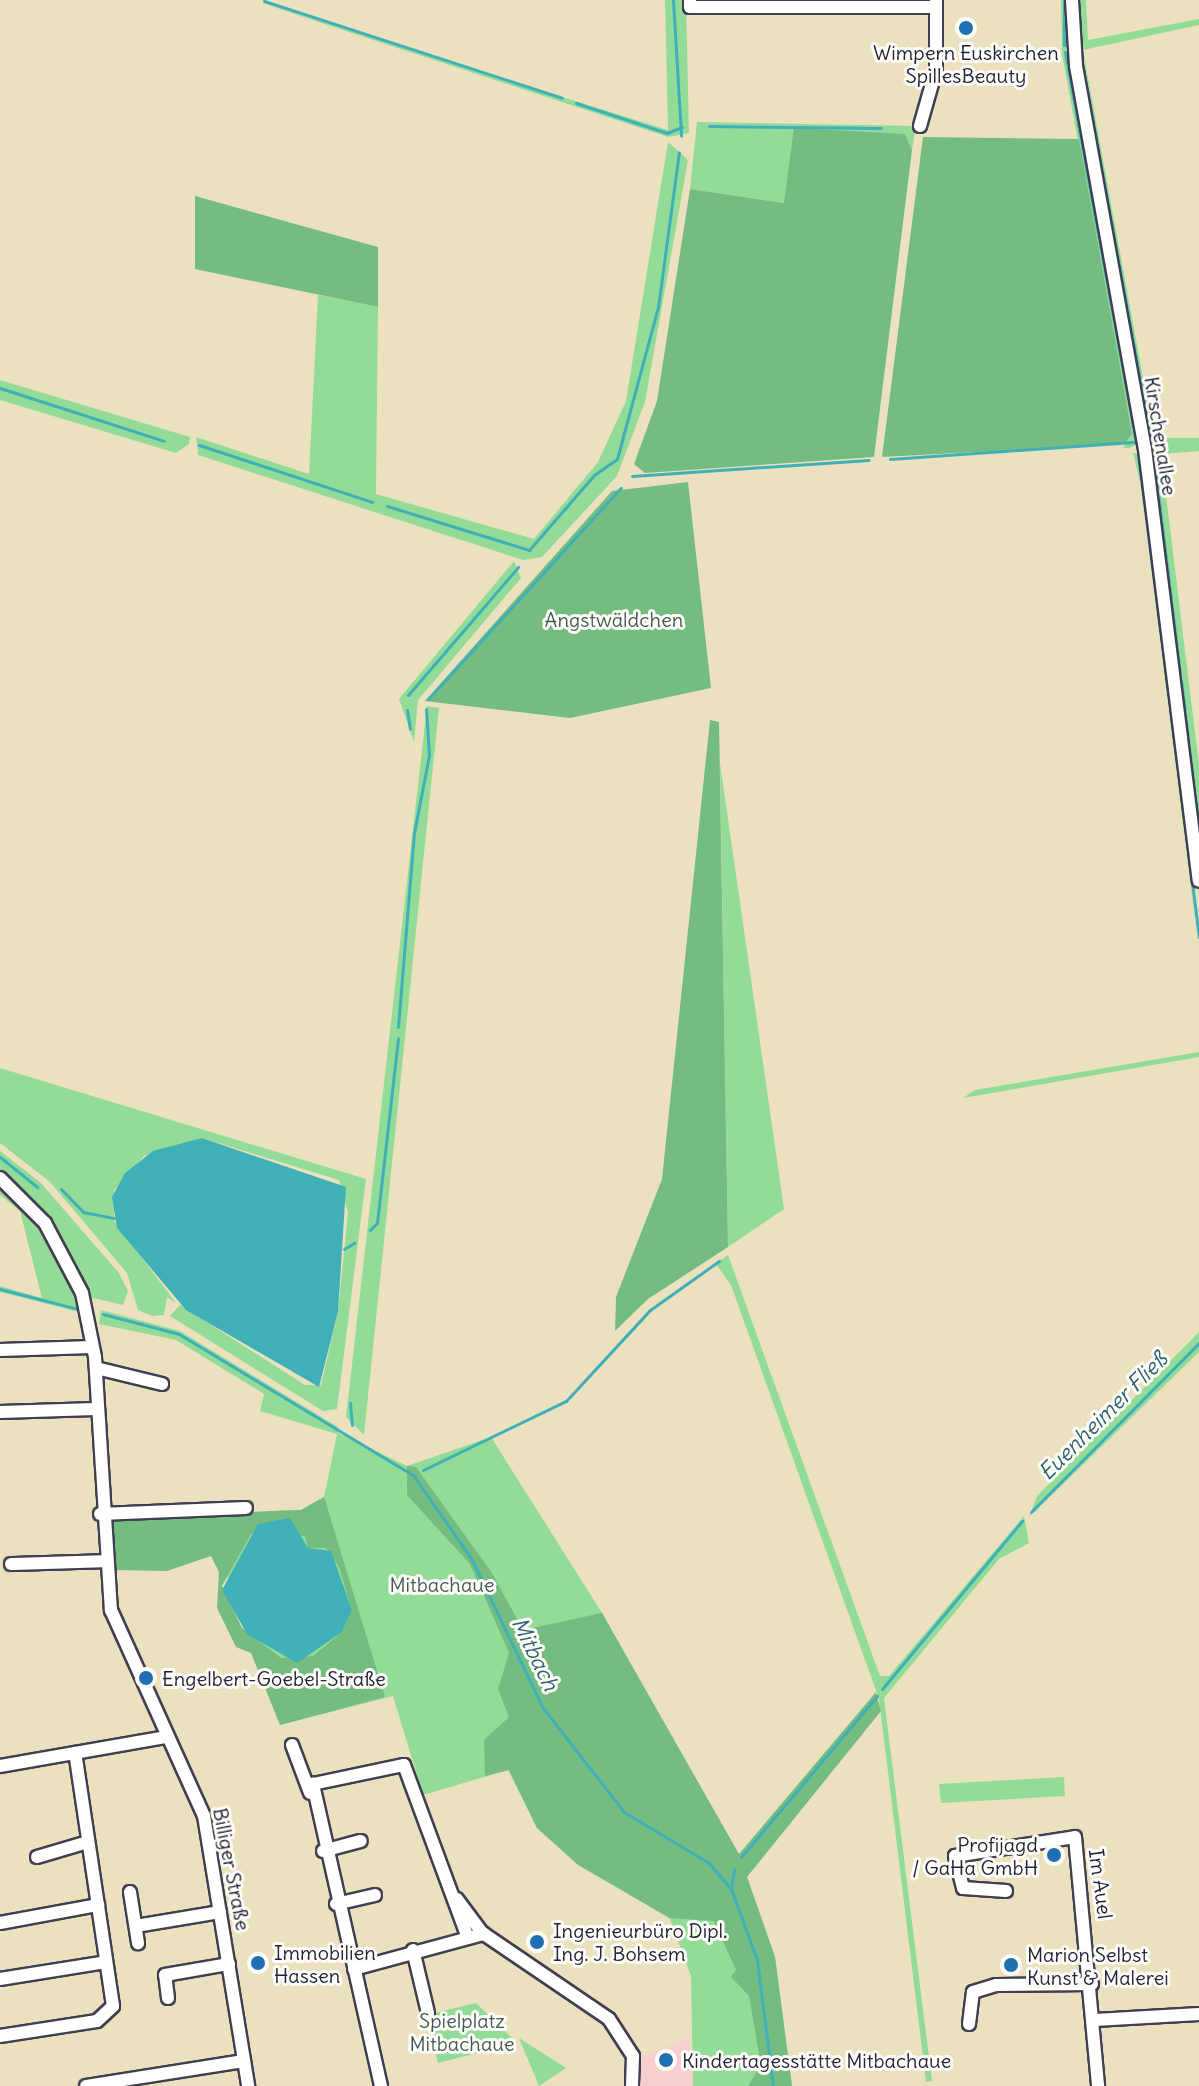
<!DOCTYPE html>
<meta charset="utf-8">
<style>
body{margin:0}
#map{position:relative;width:1199px;height:2086px;overflow:hidden;background:#ece1bf;font-family:Delius,sans-serif}
div>[style]{position:absolute}
[style*='--x']{left:calc(var(--x)*1px);top:calc(var(--y)*1px);width:calc(var(--w)*1px);rotate:calc(var(--a)*1deg)}
.built>*{inset:0;background:#f7cfd0}
.green>*{inset:0;background:#92dc98}
.forest>*{inset:0;background:#75bc80}
.water>*{inset:0;background:#3fb0b7}
.stream>*{height:3px;margin:-1.5px;padding:0 1.5px;transform-origin:1.5px;border-radius:1.5px;background:#3fb0b7}
.roads{filter:drop-shadow(2px 0 #403f4f) drop-shadow(-2px 0 #403f4f) drop-shadow(0 2px #403f4f) drop-shadow(0 -2px #403f4f)}
.minor>*{height:12px;margin:-6px;padding:0 6px;transform-origin:6px;border-radius:6px;background:#fff}
.dots>*{width:22px;height:22px;translate:-50% -50%;box-sizing:border-box;border:4px solid #fdfcf7;border-radius:50%}
span{translate:-50% -50%;white-space:nowrap;text-align:center;line-height:1.15;-webkit-text-stroke:6px #fdfcf7;paint-order:stroke}
.poi-label{font-size:20px;color:#22223b}
.left{translate:0 -50%;text-align:left}
.right{translate:-100% -50%;text-align:right}
.street-label{font-size:20px;color:#22223b}
.park-label{font-size:20px;color:#445a57}
.water-label{font-size:22px;color:#2f6273;font-style:italic}
</style>
<div id="map">
<div class="built">
<i style="clip-path:polygon(689px 2038px,693px 2086px,639px 2086px,641px 2057px)"></i>
</div>
<div class="green">
<i style="clip-path:polygon(252px 0,668px 130px,665px 0,686px 0,689px 133px,668px 137px)"></i>
<i style="clip-path:polygon(1061px 0,1068px 0,1139px 444px,1129px 448px,1123px 448px,1132px 434px,1062px 54px)"></i>
<i style="clip-path:polygon(1074px 0,1086px 0,1088px 40px,1199px 19px,1199px 25px,1083px 50px,1154px 438px,1199px 438px,1199px 451px,1161px 454px,1199px 765px,1199px 853px,1151px 451px,1160px 447px,1150px 447px)"></i>
<i style="clip-path:polygon(697px 122px,916px 126px,912px 150px,905px 134px,784px 203px,690px 189px)"></i>
<i style="clip-path:polygon(668px 142px,688px 160px,645px 402px,617px 476px,542px 557px,523px 560px,198px 455px,196px 437px,309px 474px,318px 295px,378px 307px,376px 494px,534px 539px,598px 462px,626px 401px)"></i>
<i style="clip-path:polygon(0 380px,190px 437px,189px 444px,176px 453px,0 400px)"></i>
<i style="clip-path:polygon(1133px 453px,1140px 453px,1199px 953px,1141px 486px)"></i>
<i style="clip-path:polygon(514px 561px,521px 578px,418px 700px,414px 742px,399px 699px)"></i>
<i style="clip-path:polygon(427px 706px,439px 708px,364px 1435px,346px 1417px)"></i>
<i style="clip-path:polygon(720px 763px,784px 1209px,728px 1247px)"></i>
<i style="clip-path:polygon(1199px 1052px,1199px 1057px,963px 1098px,975px 1090px)"></i>
<i style="clip-path:polygon(0 1068px,366px 1179px,337px 1409px,323px 1411px,170px 1316px,180px 1305px,305px 1385px,321px 1385px,338px 1312px,348px 1212px,339px 1180px,202px 1138px,144px 1156px,114px 1190px,114px 1221px,176px 1303px,167px 1297px,164px 1315px,152px 1316px,138px 1310px,127px 1273px,50px 1182px,0 1143px)"></i>
<i style="clip-path:polygon(0 1151px,41px 1183px,119px 1273px,128px 1291px,123px 1305px,89px 1297px,55px 1228px,0 1171px)"></i>
<i style="clip-path:polygon(0 1185px,38px 1223px,75px 1289px,79px 1312px,0 1292px,0 1286px,42px 1298px,20px 1211px,0 1195px)"></i>
<i style="clip-path:polygon(728px 1255px,880px 1676px,889px 1676px,1024px 1516px,1029px 1543px,999px 1559px,884px 1698px,932px 2081px,926px 2082px,879px 1699px,731px 1285px,716px 1264px)"></i>
<i style="clip-path:polygon(101px 1310px,180px 1331px,338px 1427px,338px 1433px,407px 1466px,491px 1437px,602px 1613px,742px 1863px,775px 1957px,792px 2086px,693px 2086px,691px 1976px,670px 1919px,578px 1864px,537px 1828px,508px 1770px,423px 1795px,393px 1696px,280px 1725px,227px 1586px,231px 1531px,267px 1511px,301px 1510px,324px 1497px,337px 1434px,260px 1411px,264px 1394px,176px 1340px,99px 1324px)"></i>
<i style="clip-path:polygon(1199px 1332px,1199px 1352px,1029px 1517px,1037px 1496px)"></i>
<i style="clip-path:polygon(1064px 1777px,1065px 1796px,941px 1803px,939px 1784px)"></i>
<i style="clip-path:polygon(476px 2003px,517px 2043px,438px 2063px,426px 2015px)"></i>
<i style="clip-path:polygon(519px 2038px,566px 2068px,539px 2086px)"></i>
</div>
<div class="forest">
<i style="clip-path:polygon(794px 128px,905px 134px,912px 150px,874px 457px,645px 473px,634px 464px,657px 401px,690px 189px,784px 203px)"></i>
<i style="clip-path:polygon(923px 137px,1079px 139px,1132px 434px,1125px 444px,882px 457px)"></i>
<i style="clip-path:polygon(195px 196px,378px 247px,378px 307px,195px 269px)"></i>
<i style="clip-path:polygon(688px 482px,711px 688px,570px 718px,425px 701px,612px 491px)"></i>
<i style="clip-path:polygon(710px 720px,719px 722px,728px 1247px,648px 1299px,615px 1331px,616px 1297px,662px 1179px)"></i>
<i style="clip-path:polygon(407px 1466px,416px 1467px,492px 1573px,523px 1630px,602px 1613px,739px 1854px,876px 1692px,881px 1711px,747px 1877px,775px 1957px,792px 2086px,748px 2086px,761px 2065px,749px 1996px,731px 1977px,736px 1970px,714px 1921px,670px 1918px,578px 1865px,537px 1828px,509px 1770px,485px 1776px,484px 1740px,509px 1717px,498px 1689px,509px 1653px,470px 1564px,407px 1495px)"></i>
<i style="clip-path:polygon(evenodd,324px 1497px,385px 1697px,280px 1725px,251px 1653px,236px 1647px,217px 1608px,219px 1572px,211px 1556px,167px 1571px,115px 1570px,111px 1517px,301px 1510px,324px 1497px,251px 1534px,305px 1536px,308px 1548px,326px 1548px,339px 1567px,352px 1610px,342px 1632px,313px 1656px,281px 1658px,242px 1628px,222px 1586px,251px 1534px)"></i>
</div>
<div class="water">
<i style="clip-path:polygon(202px 1138px,346px 1187px,338px 1312px,319px 1387px,186px 1310px,117px 1228px,112px 1197px,125px 1173px,153px 1151px)"></i>
<i style="clip-path:polygon(290px 1518px,308px 1548px,331px 1551px,352px 1610px,342px 1632px,297px 1663px,247px 1634px,222px 1590px,258px 1524px)"></i>
</div>
<div class="stream">
<i style="--x:673;--y:0;--w:136;--a:86.6"></i>
<i style="--x:1064;--y:0;--w:45;--a:90"></i>
<i style="--x:264;--y:1;--w:313;--a:18"></i>
<i style="--x:1065;--y:52;--w:398;--a:79.7"></i>
<i style="--x:1081;--y:56;--w:393;--a:79.7"></i>
<i style="--x:576;--y:103;--w:96;--a:18.2"></i>
<i style="--x:667;--y:133;--w:16;--a:-22"></i>
<i style="--x:709;--y:126;--w:172;--a:0.7"></i>
<i style="--x:0;--y:388;--w:172;--a:17.9"></i>
<i style="--x:199;--y:445;--w:182;--a:18.2"></i>
<i style="--x:1153;--y:453;--w:221;--a:83"></i>
<i style="--x:1138;--y:455;--w:486;--a:82.8"></i>
<i style="--x:890;--y:459;--w:247;--a:-4"></i>
<i style="--x:632;--y:476;--w:237;--a:-3.9"></i>
<i style="--x:387;--y:506;--w:149;--a:17.2"></i>
<i style="--x:529;--y:550;--w:99;--a:-49.1"></i>
<i style="--x:594;--y:475;--w:28;--a:-35"></i>
<i style="--x:617;--y:459;--w:157;--a:-74.9"></i>
<i style="--x:658;--y:307;--w:156;--a:-82.3"></i>
<i style="--x:1181;--y:680;--w:153;--a:83.2"></i>
<i style="--x:408;--y:695;--w:169;--a:-49.3"></i>
<i style="--x:428;--y:699;--w:286;--a:-47.6"></i>
<i style="--x:407;--y:710;--w:19;--a:81"></i>
<i style="--x:398;--y:1027;--w:195;--a:-85.3"></i>
<i style="--x:414;--y:833;--w:79;--a:-79.1"></i>
<i style="--x:429;--y:755;--w:46;--a:-93.7"></i>
<i style="--x:0;--y:1157;--w:48;--a:39"></i>
<i style="--x:61;--y:1189;--w:32;--a:46"></i>
<i style="--x:83;--y:1212;--w:32;--a:11"></i>
<i style="--x:370;--y:1230;--w:10;--a:-45"></i>
<i style="--x:377;--y:1223;--w:186;--a:-83.5"></i>
<i style="--x:344;--y:1249;--w:12;--a:-31"></i>
<i style="--x:0;--y:1289;--w:81;--a:14.4"></i>
<i style="--x:103;--y:1314;--w:79;--a:14.7"></i>
<i style="--x:179;--y:1334;--w:273;--a:31.1"></i>
<i style="--x:413;--y:1475;--w:101;--a:55.1"></i>
<i style="--x:471;--y:1558;--w:166;--a:64.4"></i>
<i style="--x:543;--y:1708;--w:132;--a:52.1"></i>
<i style="--x:624;--y:1812;--w:99;--a:31"></i>
<i style="--x:709;--y:1863;--w:34;--a:50"></i>
<i style="--x:731;--y:1889;--w:76;--a:69.9"></i>
<i style="--x:757;--y:1960;--w:127;--a:82.8"></i>
<i style="--x:350;--y:1403;--w:22;--a:85"></i>
<i style="--x:423;--y:1470;--w:159;--a:-25.8"></i>
<i style="--x:566;--y:1401;--w:124;--a:-47.3"></i>
<i style="--x:650;--y:1310;--w:85;--a:-35.4"></i>
<i style="--x:1031;--y:1512;--w:238;--a:-45.2"></i>
<i style="--x:882;--y:1689;--w:219;--a:-50.2"></i>
<i style="--x:741;--y:1857;--w:211;--a:-49.8"></i>
<i style="--x:731;--y:1889;--w:20;--a:-81"></i>
</div>
<div class="roads">
<div class="minor">
<i style="--x:690;--y:0;--w:7;--a:90"></i>
<i style="--x:690;--y:7;--w:246;--a:0"></i>
<i style="--x:1072;--y:0;--w:66;--a:86.5"></i>
<i style="--x:1076;--y:66;--w:389;--a:79.8"></i>
<i style="--x:1145;--y:449;--w:435;--a:82.9"></i>
<i style="--x:920;--y:126;--w:58;--a:-74.1"></i>
<i style="--x:936;--y:70;--w:70;--a:-90"></i>
<i style="--x:0;--y:1178;--w:64;--a:45"></i>
<i style="--x:45;--y:1223;--w:79;--a:62.1"></i>
<i style="--x:82;--y:1293;--w:65;--a:78.5"></i>
<i style="--x:95;--y:1357;--w:254;--a:86.4"></i>
<i style="--x:111;--y:1610;--w:226;--a:65.7"></i>
<i style="--x:204;--y:1816;--w:274;--a:80.7"></i>
<i style="--x:0;--y:1350;--w:92;--a:-1.9"></i>
<i style="--x:96;--y:1368;--w:68;--a:13.6"></i>
<i style="--x:0;--y:1412;--w:95;--a:-1.8"></i>
<i style="--x:100;--y:1514;--w:146;--a:-2.4"></i>
<i style="--x:11;--y:1564;--w:93;--a:-1.8"></i>
<i style="--x:292;--y:1745;--w:51;--a:69.4"></i>
<i style="--x:0;--y:1766;--w:169;--a:-9.9"></i>
<i style="--x:323;--y:1851;--w:39;--a:-15"></i>
<i style="--x:37;--y:1857;--w:53;--a:-16.4"></i>
<i style="--x:1006;--y:1891;--w:43;--a:-176"></i>
<i style="--x:963;--y:1888;--w:33;--a:-104"></i>
<i style="--x:955;--y:1856;--w:121;--a:-9"></i>
<i style="--x:1075;--y:1837;--w:250;--a:84.7"></i>
<i style="--x:130;--y:1892;--w:52;--a:81.1"></i>
<i style="--x:457;--y:1899;--w:44;--a:53.4"></i>
<i style="--x:336;--y:1904;--w:40;--a:-13"></i>
<i style="--x:0;--y:1923;--w:100;--a:-10.4"></i>
<i style="--x:136;--y:1926;--w:85;--a:-9.5"></i>
<i style="--x:413;--y:1950;--w:65;--a:76.6"></i>
<i style="--x:354;--y:1969;--w:135;--a:-15.1"></i>
<i style="--x:484;--y:1934;--w:151;--a:34.2"></i>
<i style="--x:609;--y:2019;--w:44;--a:57"></i>
<i style="--x:633;--y:2056;--w:30;--a:92"></i>
<i style="--x:0;--y:1979;--w:107;--a:-9.1"></i>
<i style="--x:168;--y:1998;--w:23;--a:-97"></i>
<i style="--x:165;--y:1975;--w:65;--a:-9.8"></i>
<i style="--x:1095;--y:2020;--w:104;--a:-3.3"></i>
<i style="--x:969;--y:2024;--w:32;--a:-83"></i>
<i style="--x:973;--y:1992;--w:24;--a:-17"></i>
<i style="--x:996;--y:1985;--w:96;--a:-0.6"></i>
<i style="--x:0;--y:2036;--w:98;--a:-8.8"></i>
<i style="--x:97;--y:2021;--w:22;--a:-43"></i>
<i style="--x:113;--y:2006;--w:256;--a:-98.5"></i>
<i style="--x:86;--y:2086;--w:160;--a:-9"></i>
<i style="--x:381;--y:2086;--w:310;--a:-102.7"></i>
<i style="--x:313;--y:1784;--w:93;--a:-11.8"></i>
<i style="--x:404;--y:1765;--w:181;--a:69.7"></i>
</div>
</div>
<div class="dots">
<i style="left:966px;top:28px;background:#1f6fb2"></i>
<i style="left:146px;top:1678px;background:#1f6fb2"></i>
<i style="left:1054px;top:1855px;background:#1f6fb2"></i>
<i style="left:537px;top:1942px;background:#1f6fb2"></i>
<i style="left:258px;top:1963px;background:#1f6fb2"></i>
<i style="left:1011px;top:1965px;background:#1f6fb2"></i>
<i style="left:666px;top:2060px;background:#1f6fb2"></i>
</div>
<div class="poi-label">
<span style="left:966px;top:64px">Wimpern Euskirchen<br>SpillesBeauty</span>
<span class="left" style="left:162px;top:1678px">Engelbert-Goebel-Straße</span>
<span class="right" style="left:1038px;top:1856px">Profijagd<br>/ GaHa GmbH</span>
<span class="left" style="left:553px;top:1942px">Ingenieurbüro Dipl.<br>Ing. J. Bohsem</span>
<span class="left" style="left:274px;top:1964px">Immobilien<br>Hassen</span>
<span class="left" style="left:1027px;top:1966px">Marion Selbst<br>Kunst &amp; Malerei</span>
<span class="left" style="left:682px;top:2060px">Kindertagesstätte Mitbachaue</span>
</div>
<div class="street-label">
<span style="left:1161px;top:436px;rotate:81deg">Kirschenallee</span>
<span style="left:232px;top:1869px;rotate:79deg">Billiger Straße</span>
<span style="left:1101px;top:1884px;rotate:82deg">Im Auel</span>
</div>
<div class="park-label">
<span style="left:614px;top:619px">Angstwäldchen</span>
<span style="left:442px;top:1584px">Mitbachaue</span>
<span style="left:462px;top:2032px">Spielplatz<br>Mitbachaue</span>
</div>
<div class="water-label">
<span style="left:1103px;top:1416px;rotate:-45deg">Euenheimer Fließ</span>
<span style="left:535px;top:1654px;rotate:64deg">Mitbach</span>
</div>
</div>
